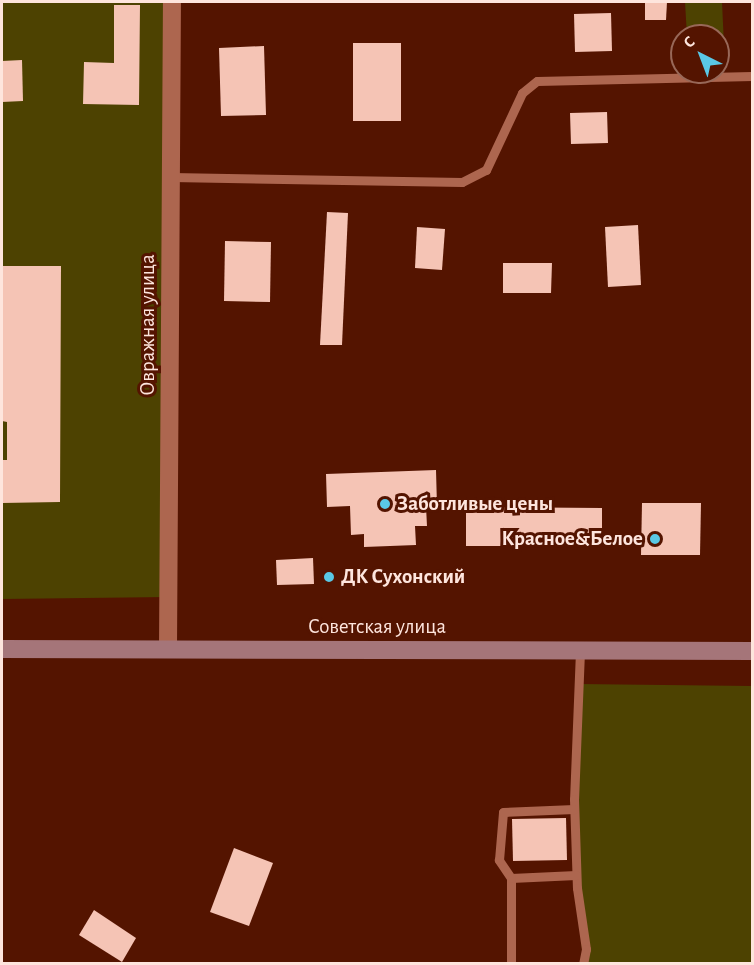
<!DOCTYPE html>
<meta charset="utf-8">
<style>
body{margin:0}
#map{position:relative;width:754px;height:965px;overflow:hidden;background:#541400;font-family:"Alegreya Sans",sans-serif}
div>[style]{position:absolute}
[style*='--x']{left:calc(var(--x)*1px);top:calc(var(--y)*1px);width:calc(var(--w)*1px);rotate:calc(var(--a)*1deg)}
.green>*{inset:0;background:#4d4201}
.building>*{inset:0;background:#f5c4b5}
.service>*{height:9px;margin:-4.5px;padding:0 4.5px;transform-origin:4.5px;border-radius:4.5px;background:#ad664f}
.tertiary>*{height:18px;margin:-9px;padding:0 9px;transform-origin:9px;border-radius:9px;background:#ad664f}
.secondary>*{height:18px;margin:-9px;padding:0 9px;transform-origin:9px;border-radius:9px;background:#a57579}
.dots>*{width:16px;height:16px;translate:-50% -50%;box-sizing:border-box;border:3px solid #541400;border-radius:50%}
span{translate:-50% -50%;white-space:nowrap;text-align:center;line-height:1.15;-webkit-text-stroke:6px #541400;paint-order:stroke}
.street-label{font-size:21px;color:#fee5dd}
.poi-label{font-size:21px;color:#fee5dd;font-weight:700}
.left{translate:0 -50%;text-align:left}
.right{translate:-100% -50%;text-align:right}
.frame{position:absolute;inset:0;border:3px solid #fee5dd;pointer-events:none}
.north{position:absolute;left:670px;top:24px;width:60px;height:60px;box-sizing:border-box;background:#541400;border:2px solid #986858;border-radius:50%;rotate:318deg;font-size:16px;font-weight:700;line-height:24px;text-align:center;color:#fee5dd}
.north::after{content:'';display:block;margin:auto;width:21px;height:27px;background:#5ac8e5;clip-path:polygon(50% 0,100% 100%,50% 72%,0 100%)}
</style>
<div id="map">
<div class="green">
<i style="clip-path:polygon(2px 2px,172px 2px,168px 597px,2px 599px)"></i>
<i style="clip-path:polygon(685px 2px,722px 2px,724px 45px,718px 46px,718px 36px,687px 36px)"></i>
<i style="clip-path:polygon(578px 684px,752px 686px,752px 963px,583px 963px,577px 888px)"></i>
</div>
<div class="building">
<i style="clip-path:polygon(645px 2px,667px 2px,666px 20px,645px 20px)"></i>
<i style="clip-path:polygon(114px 5px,140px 5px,139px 105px,83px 104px,84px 62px,114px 63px)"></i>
<i style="clip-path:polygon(611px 13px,612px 51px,575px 52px,574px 14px)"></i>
<i style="clip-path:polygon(353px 43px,401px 43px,401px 121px,353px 121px)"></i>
<i style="clip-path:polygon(264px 46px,266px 115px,221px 116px,219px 48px)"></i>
<i style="clip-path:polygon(22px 60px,23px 101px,2px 102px,2px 61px)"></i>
<i style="clip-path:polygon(607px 112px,608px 143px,571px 144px,570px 113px)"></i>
<i style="clip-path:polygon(327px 212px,348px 213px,342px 345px,320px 345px)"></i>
<i style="clip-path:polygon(638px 225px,641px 285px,608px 287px,605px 227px)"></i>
<i style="clip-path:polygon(417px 227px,445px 229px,442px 270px,415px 268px)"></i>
<i style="clip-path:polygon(225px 241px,271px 242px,270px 302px,224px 301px)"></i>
<i style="clip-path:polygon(503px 263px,552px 263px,551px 293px,503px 293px)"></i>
<i style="clip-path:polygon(2px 266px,61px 266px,60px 502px,2px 503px,2px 460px,7px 460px,7px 422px,2px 421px)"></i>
<i style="clip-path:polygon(436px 470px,437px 506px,426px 506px,427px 526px,415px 526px,416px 545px,364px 547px,364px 534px,351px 535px,350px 506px,327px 507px,326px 474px)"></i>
<i style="clip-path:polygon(642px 503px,701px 503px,700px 555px,641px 555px)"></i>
<i style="clip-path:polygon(466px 507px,602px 508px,602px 546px,466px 546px)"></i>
<i style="clip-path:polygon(313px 558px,314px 584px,277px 585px,276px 560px)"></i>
<i style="clip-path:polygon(566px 818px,567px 860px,513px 861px,512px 819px)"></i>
<i style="clip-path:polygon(234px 848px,273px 863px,249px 926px,210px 912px)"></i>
<i style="clip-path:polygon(94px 910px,136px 938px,122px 962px,79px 935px)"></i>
</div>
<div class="service">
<i style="--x:171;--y:177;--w:291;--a:1"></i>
<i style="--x:462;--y:182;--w:27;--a:-27"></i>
<i style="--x:486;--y:170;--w:85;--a:-64.9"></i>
<i style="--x:522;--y:93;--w:19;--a:-39"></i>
<i style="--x:537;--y:81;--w:215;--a:-1.3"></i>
<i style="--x:580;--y:651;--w:148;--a:92.3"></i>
<i style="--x:574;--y:799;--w:89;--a:88.1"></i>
<i style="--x:577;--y:888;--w:62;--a:81.6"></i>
<i style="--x:586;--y:949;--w:15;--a:101"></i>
<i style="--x:511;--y:878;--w:65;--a:-2.6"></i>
<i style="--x:511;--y:964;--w:86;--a:-90"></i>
<i style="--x:511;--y:878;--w:22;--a:-124"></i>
<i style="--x:499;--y:860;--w:48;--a:-85.2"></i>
<i style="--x:503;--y:812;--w:71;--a:-2.4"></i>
</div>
<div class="tertiary">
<i style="--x:168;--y:649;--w:647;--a:-89.65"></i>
</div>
<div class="secondary">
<i style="--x:2;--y:649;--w:750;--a:0.15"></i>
</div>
<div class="dots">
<i style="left:385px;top:504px;background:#5ac8e5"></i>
<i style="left:655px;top:539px;background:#5ac8e5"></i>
<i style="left:329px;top:577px;background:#5ac8e5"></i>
</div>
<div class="street-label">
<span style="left:148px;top:325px;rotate:-90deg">Овражная улица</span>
<span style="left:377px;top:627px">Советская улица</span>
</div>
<div class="poi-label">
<span class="left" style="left:397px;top:504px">Заботливые цены</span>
<span class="right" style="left:643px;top:539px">Красное&amp;Белое</span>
<span class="left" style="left:341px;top:577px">ДК Сухонский</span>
</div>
<div class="frame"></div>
<div class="north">С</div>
</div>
